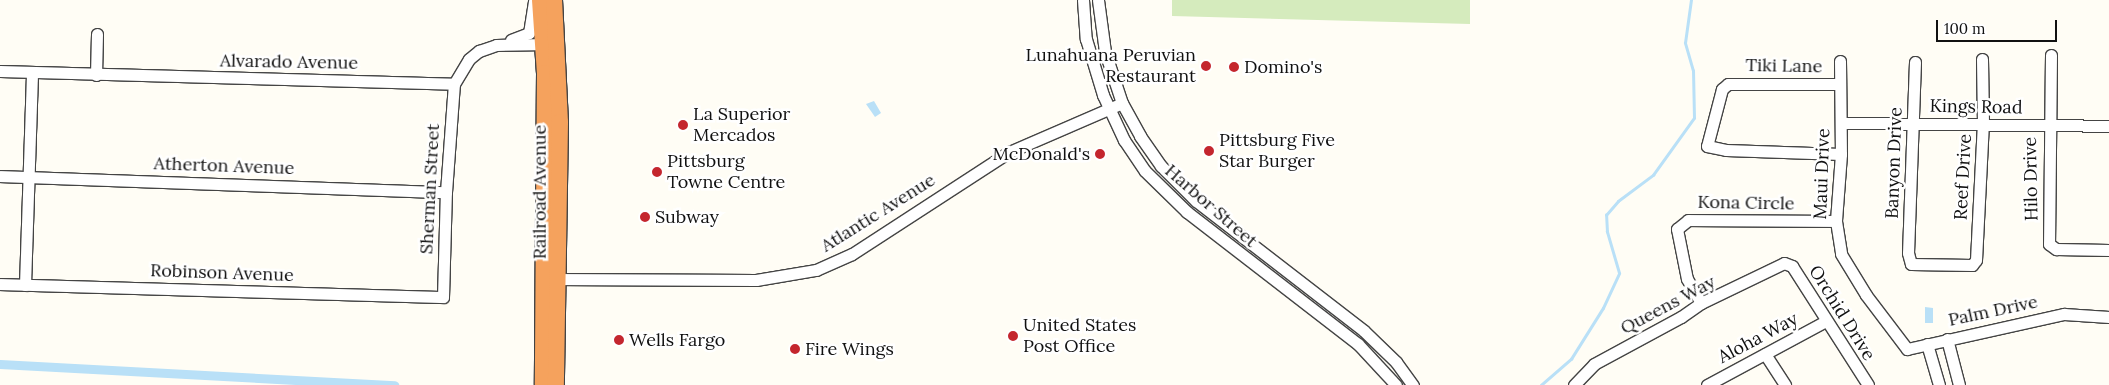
<!DOCTYPE html>
<style>
body{margin:0}
#map{position:relative;width:2109px;height:385px;overflow:hidden;background:#fffdf5;font-family:Lora,serif}
div>[style]{position:absolute}
[style*='--x']{left:calc(var(--x)*1px);top:calc(var(--y)*1px);width:calc(var(--w)*1px);rotate:calc(var(--a)*1deg)}
.green>*{inset:0;background:#d5ebbd}
.water>*{inset:0;background:#b9e0f7}
.stream>*{height:2.5px;margin:-1.25px;padding:0 1.25px;transform-origin:1.25px;border-radius:1.25px;background:#b9e0f7}
.canal>*{height:9px;margin:-4.5px;padding:0 4.5px;transform-origin:4.5px;border-radius:4.5px;background:#b9e0f7}
.roads{filter:drop-shadow(1px 0 #444) drop-shadow(-1px 0 #444) drop-shadow(0 1px #444) drop-shadow(0 -1px #444)}
.minor>*{height:11px;margin:-5.5px;padding:0 5.5px;transform-origin:5.5px;border-radius:5.5px;background:#fff}
.highway>*{height:16px;margin:-8px;padding:0 8px;transform-origin:8px;border-radius:8px;background:#f5a25d}
.dots>*{width:14px;height:14px;translate:-50% -50%;box-sizing:border-box;border:2px solid #fff;border-radius:50%}
span{translate:-50% -50%;white-space:nowrap;text-align:center;line-height:1.15;-webkit-text-stroke:5px #fff;paint-order:stroke}
.poi-label{font-size:18px;color:#111}
.right{translate:-100% -50%;text-align:right}
.left{translate:0 -50%;text-align:left}
.street-label{font-size:18px;color:#111}
.scale{position:absolute;left:1936px;top:20px;width:121px;height:22px;box-sizing:border-box;border:2px solid #111;border-top:0;padding-left:6px;font-size:15px;line-height:18px;white-space:nowrap;color:#111;-webkit-text-stroke:4px #fff;paint-order:stroke}
</style>
<div id="map">
<div class="green">
<i style="clip-path:polygon(1172px 0,1470px 0,1470px 24px,1172px 16px)"></i>
</div>
<div class="water">
<i style="clip-path:polygon(874px 101px,881px 113px,875px 117px,866px 104px)"></i>
<i style="clip-path:polygon(1925px 307px,1933px 308px,1933px 323px,1925px 323px)"></i>
</div>
<div class="stream">
<i style="--x:1541;--y:385;--w:40;--a:-41"></i>
<i style="--x:1571;--y:359;--w:60;--a:-57.9"></i>
<i style="--x:1603;--y:308;--w:38;--a:-65"></i>
<i style="--x:1619;--y:273;--w:43;--a:-106.3"></i>
<i style="--x:1607;--y:232;--w:17;--a:-93"></i>
<i style="--x:1606;--y:215;--w:18;--a:-49"></i>
<i style="--x:1618;--y:201;--w:44;--a:-36.6"></i>
<i style="--x:1653;--y:175;--w:70;--a:-54.3"></i>
<i style="--x:1694;--y:118;--w:47;--a:-91.2"></i>
<i style="--x:1693;--y:71;--w:29;--a:-106"></i>
<i style="--x:1685;--y:43;--w:43;--a:-82.1"></i>
</div>
<div class="canal">
<i style="--x:0;--y:364;--w:395;--a:3.1"></i>
</div>
<div class="roads">
<div class="minor">
<i style="--x:1083;--y:0;--w:39;--a:86"></i>
<i style="--x:1086;--y:39;--w:59;--a:73.1"></i>
<i style="--x:1103;--y:95;--w:50;--a:65"></i>
<i style="--x:1124;--y:140;--w:37;--a:56"></i>
<i style="--x:1145;--y:171;--w:59;--a:44.3"></i>
<i style="--x:1187;--y:212;--w:216;--a:37.7"></i>
<i style="--x:1358;--y:344;--w:56;--a:47.2"></i>
<i style="--x:1098;--y:0;--w:52;--a:82.3"></i>
<i style="--x:1105;--y:52;--w:54;--a:71.6"></i>
<i style="--x:1122;--y:103;--w:38;--a:61"></i>
<i style="--x:1140;--y:136;--w:37;--a:55"></i>
<i style="--x:1161;--y:166;--w:49;--a:45"></i>
<i style="--x:1196;--y:201;--w:212;--a:37.7"></i>
<i style="--x:1364;--y:331;--w:45;--a:44.1"></i>
<i style="--x:1396;--y:362;--w:29;--a:54"></i>
<i style="--x:511;--y:40;--w:19;--a:-21"></i>
<i style="--x:529;--y:33;--w:33;--a:-81"></i>
<i style="--x:2051;--y:55;--w:189;--a:90.6"></i>
<i style="--x:2049;--y:244;--w:9;--a:36"></i>
<i style="--x:2056;--y:249;--w:53;--a:1.1"></i>
<i style="--x:1840;--y:61;--w:93;--a:89.4"></i>
<i style="--x:1841;--y:154;--w:67;--a:94.3"></i>
<i style="--x:1836;--y:221;--w:33;--a:81"></i>
<i style="--x:1841;--y:254;--w:48;--a:58.6"></i>
<i style="--x:1866;--y:295;--w:68;--a:52.8"></i>
<i style="--x:1907;--y:349;--w:161;--a:-12.6"></i>
<i style="--x:2064;--y:314;--w:45;--a:3.8"></i>
<i style="--x:1915;--y:62;--w:191;--a:92.1"></i>
<i style="--x:1908;--y:253;--w:11;--a:75"></i>
<i style="--x:1911;--y:264;--w:61;--a:0.9"></i>
<i style="--x:1972;--y:265;--w:6;--a:-51"></i>
<i style="--x:1976;--y:260;--w:137;--a:-87.1"></i>
<i style="--x:1983;--y:123;--w:64;--a:-90.9"></i>
<i style="--x:0;--y:71;--w:454;--a:1.6"></i>
<i style="--x:454;--y:84;--w:29;--a:-59"></i>
<i style="--x:469;--y:59;--w:13;--a:-39"></i>
<i style="--x:479;--y:51;--w:18;--a:-19"></i>
<i style="--x:496;--y:45;--w:53;--a:-1.1"></i>
<i style="--x:96;--y:75;--w:41;--a:-88.6"></i>
<i style="--x:1840;--y:84;--w:112;--a:180"></i>
<i style="--x:1728;--y:84;--w:8;--a:140"></i>
<i style="--x:1722;--y:89;--w:59;--a:104.7"></i>
<i style="--x:1707;--y:146;--w:19;--a:12"></i>
<i style="--x:1726;--y:150;--w:115;--a:2"></i>
<i style="--x:1842;--y:123;--w:267;--a:0.6"></i>
<i style="--x:0;--y:176;--w:446;--a:2.1"></i>
<i style="--x:551;--y:279;--w:205;--a:0.3"></i>
<i style="--x:756;--y:280;--w:61;--a:-9.5"></i>
<i style="--x:816;--y:270;--w:39;--a:-24"></i>
<i style="--x:852;--y:254;--w:187;--a:-33"></i>
<i style="--x:1009;--y:152;--w:123;--a:-23.4"></i>
<i style="--x:0;--y:284;--w:443;--a:1.7"></i>
<i style="--x:443;--y:297;--w:105;--a:-88.4"></i>
<i style="--x:446;--y:192;--w:108;--a:-85.8"></i>
<i style="--x:25;--y:285;--w:213;--a:-88.1"></i>
<i style="--x:1701;--y:303;--w:28;--a:-120"></i>
<i style="--x:1687;--y:279;--w:51;--a:-101.3"></i>
<i style="--x:1677;--y:229;--w:14;--a:-39"></i>
<i style="--x:1688;--y:220;--w:148;--a:0.4"></i>
<i style="--x:1947;--y:339;--w:48;--a:75.4"></i>
<i style="--x:1927;--y:344;--w:43;--a:73.7"></i>
<i style="--x:1765;--y:354;--w:37;--a:57"></i>
<i style="--x:1574;--y:385;--w:29;--a:-46"></i>
<i style="--x:1594;--y:364;--w:99;--a:-28.4"></i>
<i style="--x:1681;--y:317;--w:24;--a:-35"></i>
<i style="--x:1701;--y:303;--w:92;--a:-25.7"></i>
<i style="--x:1784;--y:263;--w:9;--a:21"></i>
<i style="--x:1792;--y:266;--w:141;--a:57.4"></i>
<i style="--x:1707;--y:385;--w:135;--a:-28.3"></i>
</div>
<div class="highway">
<i style="--x:540;--y:0;--w:73;--a:86.1"></i>
<i style="--x:545;--y:73;--w:312;--a:90.4"></i>
<i style="--x:554;--y:0;--w:122;--a:87.2"></i>
<i style="--x:560;--y:122;--w:263;--a:90.9"></i>
</div>
</div>
<div class="dots">
<i style="left:1206px;top:66px;background:#c4262e"></i>
<i style="left:1234px;top:67px;background:#c4262e"></i>
<i style="left:683px;top:125px;background:#c4262e"></i>
<i style="left:1209px;top:151px;background:#c4262e"></i>
<i style="left:1100px;top:154px;background:#c4262e"></i>
<i style="left:657px;top:172px;background:#c4262e"></i>
<i style="left:645px;top:217px;background:#c4262e"></i>
<i style="left:1013px;top:336px;background:#c4262e"></i>
<i style="left:619px;top:340px;background:#c4262e"></i>
<i style="left:795px;top:349px;background:#c4262e"></i>
</div>
<div class="poi-label">
<span class="right" style="left:1196px;top:66px">Lunahuana Peruvian<br>Restaurant</span>
<span class="left" style="left:1244px;top:67px">Domino's</span>
<span class="left" style="left:693px;top:125px">La Superior<br>Mercados</span>
<span class="left" style="left:1219px;top:151px">Pittsburg Five<br>Star Burger</span>
<span class="right" style="left:1090px;top:154px">McDonald's</span>
<span class="left" style="left:667px;top:172px">Pittsburg<br>Towne Centre</span>
<span class="left" style="left:655px;top:217px">Subway</span>
<span class="left" style="left:1023px;top:336px">United States<br>Post Office</span>
<span class="left" style="left:629px;top:340px">Wells Fargo</span>
<span class="left" style="left:805px;top:349px">Fire Wings</span>
</div>
<div class="street-label">
<span style="left:289px;top:62px;rotate:1deg">Alvarado Avenue</span>
<span style="left:1784px;top:66px;rotate:1deg">Tiki Lane</span>
<span style="left:1976px;top:107px;rotate:1deg">Kings Road</span>
<span style="left:1894px;top:163px;rotate:-88deg">Banyon Drive</span>
<span style="left:224px;top:166px;rotate:2deg">Atherton Avenue</span>
<span style="left:1822px;top:174px;rotate:-88deg">Maui Drive</span>
<span style="left:1963px;top:177px;rotate:-87deg">Reef Drive</span>
<span style="left:2031px;top:179px;rotate:-91deg">Hilo Drive</span>
<span style="left:430px;top:189px;rotate:-87deg">Sherman Street</span>
<span style="left:540px;top:192px;rotate:-90deg">Railroad Avenue</span>
<span style="left:1746px;top:203px;rotate:1deg">Kona Circle</span>
<span style="left:1211px;top:206px;rotate:41deg">Harbor Street</span>
<span style="left:878px;top:213px;rotate:-32deg">Atlantic Avenue</span>
<span style="left:222px;top:273px;rotate:2deg">Robinson Avenue</span>
<span style="left:1668px;top:305px;rotate:-28deg">Queens Way</span>
<span style="left:1993px;top:311px;rotate:-12deg">Palm Drive</span>
<span style="left:1842px;top:313px;rotate:58deg">Orchid Drive</span>
<span style="left:1758px;top:338px;rotate:-28deg">Aloha Way</span>
</div>
<div class="scale">100 m</div>
</div>
